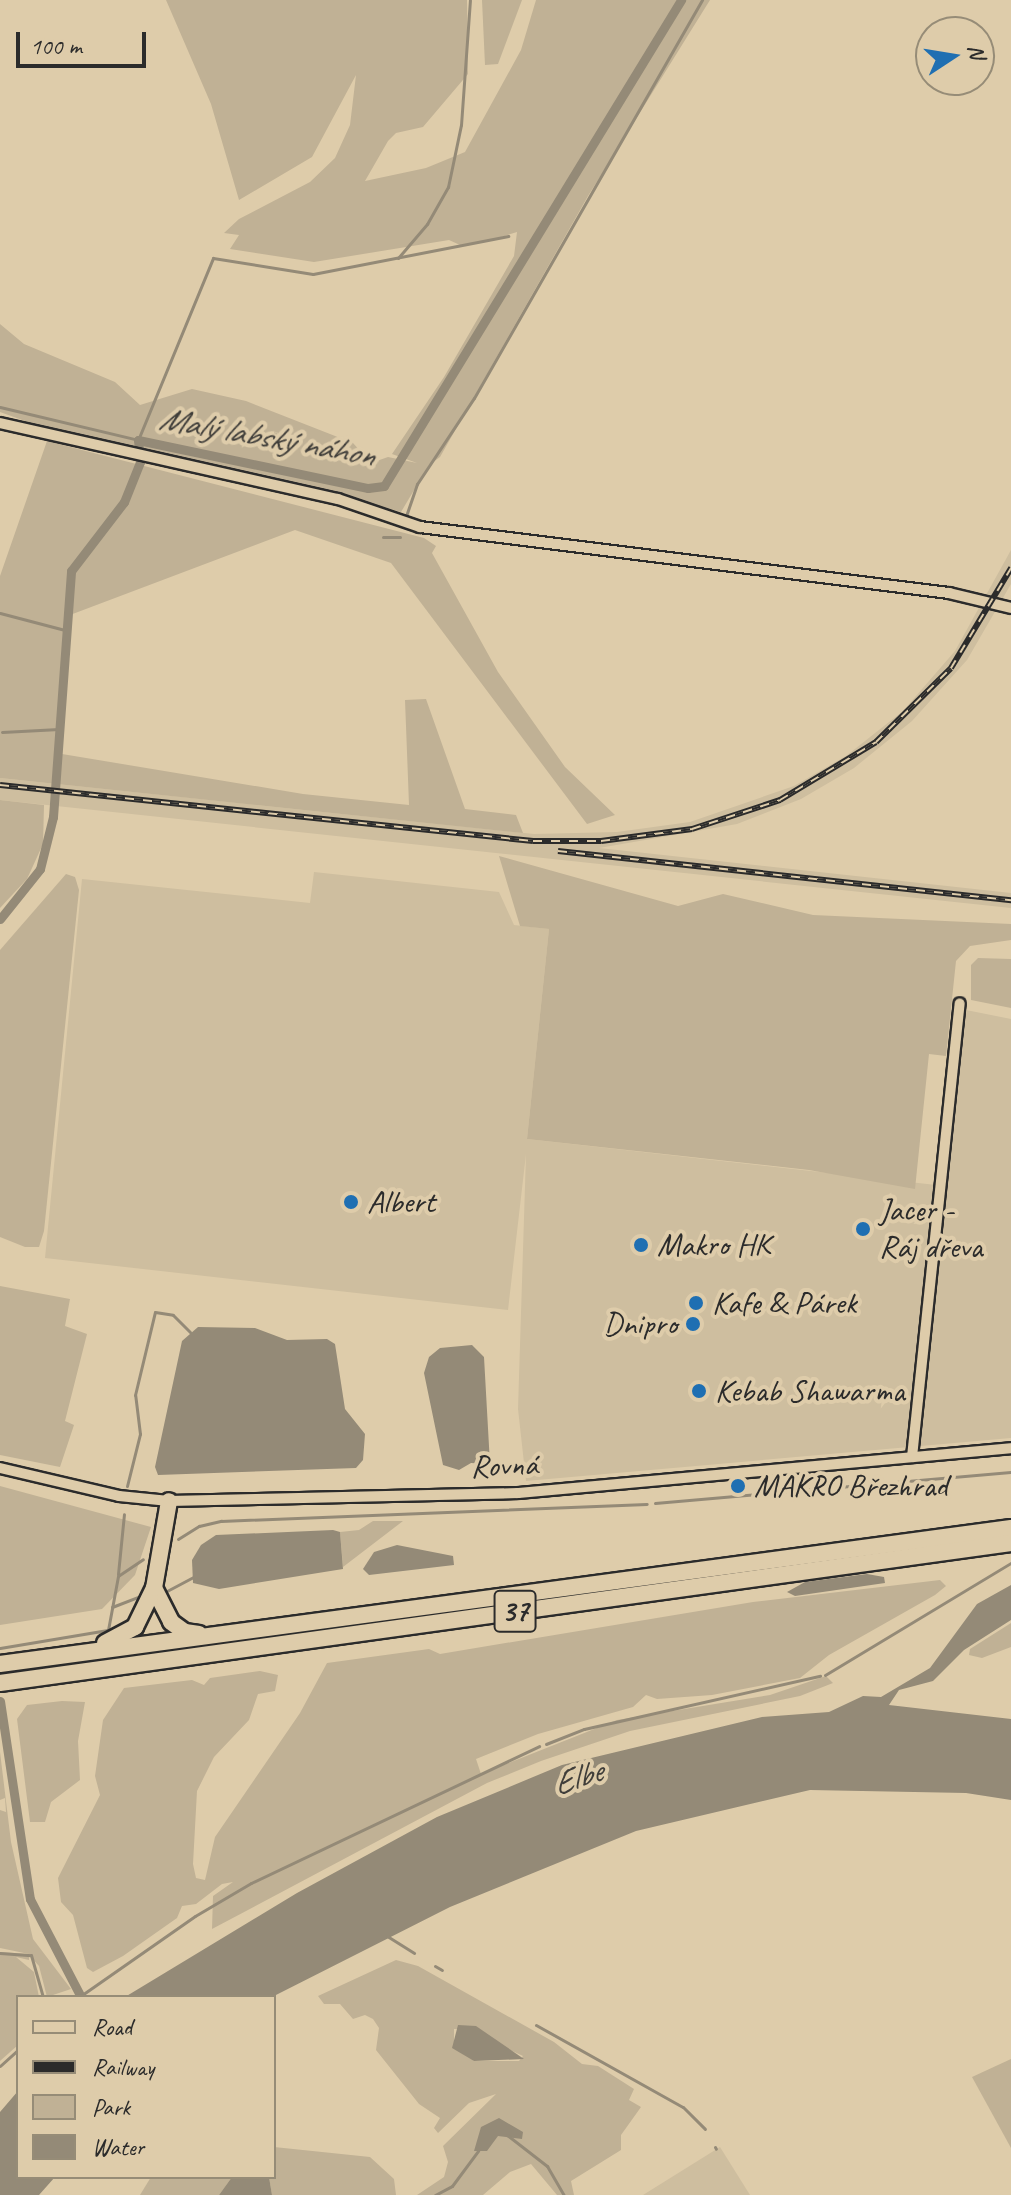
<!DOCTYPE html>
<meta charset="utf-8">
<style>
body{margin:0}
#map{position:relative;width:1011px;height:2195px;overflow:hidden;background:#deccaa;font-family:Caveat,sans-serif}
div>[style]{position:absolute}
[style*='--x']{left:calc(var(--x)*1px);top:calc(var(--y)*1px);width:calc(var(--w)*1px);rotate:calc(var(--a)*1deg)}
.built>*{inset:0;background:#cebe9f}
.green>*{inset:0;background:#c0b195}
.water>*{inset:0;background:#948a77}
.stream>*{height:3px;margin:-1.5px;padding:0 1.5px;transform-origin:1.5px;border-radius:1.5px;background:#948a77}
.canal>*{height:9px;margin:-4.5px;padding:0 4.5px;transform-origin:4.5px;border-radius:4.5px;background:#948a77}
.roads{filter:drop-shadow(2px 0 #2b2b2b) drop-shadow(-2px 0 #2b2b2b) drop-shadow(0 2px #2b2b2b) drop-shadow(0 -2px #2b2b2b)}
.minor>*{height:10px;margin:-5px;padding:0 5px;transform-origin:5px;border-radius:5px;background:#deccaa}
.primary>*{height:16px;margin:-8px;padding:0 8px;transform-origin:8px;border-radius:8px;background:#deccaa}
.rail>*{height:6px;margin-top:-3px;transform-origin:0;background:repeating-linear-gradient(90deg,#deccaa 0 9px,#2b2b2b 0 18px);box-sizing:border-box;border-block:2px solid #2b2b2b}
.dots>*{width:22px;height:22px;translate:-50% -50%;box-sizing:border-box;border:4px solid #deccaa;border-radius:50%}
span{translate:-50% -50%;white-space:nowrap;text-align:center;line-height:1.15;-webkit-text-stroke:8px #deccaa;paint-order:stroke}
.shield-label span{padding:2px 6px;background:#deccaa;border:2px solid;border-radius:6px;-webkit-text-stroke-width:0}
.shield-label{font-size:30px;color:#2b2b2b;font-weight:700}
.poi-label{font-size:32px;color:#2b2b2b}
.left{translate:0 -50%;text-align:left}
.right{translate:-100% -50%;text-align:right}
.street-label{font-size:32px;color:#2b2b2b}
.water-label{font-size:34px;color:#403e3a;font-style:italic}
.legend{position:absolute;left:16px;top:1995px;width:260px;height:184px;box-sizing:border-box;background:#deccaa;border:2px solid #968c77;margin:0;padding:10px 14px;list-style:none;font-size:24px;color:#2b2b2b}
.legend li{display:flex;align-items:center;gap:16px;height:40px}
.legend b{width:40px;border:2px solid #968c77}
.north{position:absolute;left:915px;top:16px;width:80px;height:80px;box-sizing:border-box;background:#deccaa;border:2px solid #968c77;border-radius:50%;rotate:78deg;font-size:22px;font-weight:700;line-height:32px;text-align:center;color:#2b2b2b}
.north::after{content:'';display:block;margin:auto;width:28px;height:36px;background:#1f6fb2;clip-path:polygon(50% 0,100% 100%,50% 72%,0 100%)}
.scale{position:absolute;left:16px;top:32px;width:130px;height:36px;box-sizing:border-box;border:4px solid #2b2b2b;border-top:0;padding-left:10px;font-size:24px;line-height:28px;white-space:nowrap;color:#2b2b2b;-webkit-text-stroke:6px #deccaa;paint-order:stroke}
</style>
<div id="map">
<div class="built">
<i style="clip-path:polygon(1011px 550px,1011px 584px,967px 660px,912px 721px,854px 768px,801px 799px,737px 824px,599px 848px,1011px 893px,1011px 908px,0 800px,0 778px,534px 834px,617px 832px,690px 822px,794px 786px,846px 756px,903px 711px,955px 651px)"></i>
<i style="clip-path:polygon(314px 872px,499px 892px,514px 925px,549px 929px,527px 1139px,945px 1186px,966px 1010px,1011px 1019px,1011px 1438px,526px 1481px,518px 1409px,526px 1154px,508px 1310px,45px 1258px,82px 879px,310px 903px)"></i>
<i style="clip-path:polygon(720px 2147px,750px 2195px,643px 2195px)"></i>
</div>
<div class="green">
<i style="clip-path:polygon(166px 0,467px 0,468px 74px,423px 127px,396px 133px,388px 141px,365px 181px,426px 168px,465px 152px,521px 50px,536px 0,710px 0,588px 196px,440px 457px,429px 465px,401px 512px,337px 493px,64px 435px,0 412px,0 324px,24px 344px,115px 382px,140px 405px,192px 389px,246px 401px,353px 443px,371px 463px,388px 457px,417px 463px,392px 454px,444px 377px,514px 256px,517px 232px,485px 242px,460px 245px,449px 240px,314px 262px,230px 249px,239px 235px,224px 233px,239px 219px,310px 182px,335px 158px,350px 125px,356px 75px,312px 157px,239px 200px,211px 104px)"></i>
<i style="clip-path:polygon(482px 0,522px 0,498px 64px,485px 65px)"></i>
<i style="clip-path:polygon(47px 441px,424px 538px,436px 546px,432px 553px,498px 672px,565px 767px,615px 815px,587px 824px,391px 563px,295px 530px,70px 615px,62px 754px,303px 794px,409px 805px,405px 700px,426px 699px,465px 809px,516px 815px,523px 833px,0 778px,0 576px)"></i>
<i style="clip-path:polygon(0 800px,44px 805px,43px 844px,27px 879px,0 908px)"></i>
<i style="clip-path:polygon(499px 856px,678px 906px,723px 894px,813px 915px,1011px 924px,1011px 940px,970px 946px,956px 961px,946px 1056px,929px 1054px,915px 1189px,809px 1170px,527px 1139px,549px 929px,520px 926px)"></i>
<i style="clip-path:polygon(66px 874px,75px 877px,79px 890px,44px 1231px,39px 1247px,25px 1247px,0 1237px,0 950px)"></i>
<i style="clip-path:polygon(978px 958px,1011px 959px,1011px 1008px,971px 1000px,971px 965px)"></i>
<i style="clip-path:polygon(0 1286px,70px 1299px,65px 1326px,87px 1334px,65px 1421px,74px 1425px,60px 1467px,0 1455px)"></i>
<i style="clip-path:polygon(0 1486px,151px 1527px,135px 1575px,102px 1609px,0 1625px)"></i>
<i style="clip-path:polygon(373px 1521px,403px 1521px,343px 1567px,340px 1532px,359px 1530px)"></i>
<i style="clip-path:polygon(940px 1580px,946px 1586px,935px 1595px,829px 1655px,800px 1678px,712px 1695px,657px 1699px,646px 1695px,633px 1707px,538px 1734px,476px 1759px,481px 1774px,617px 1720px,770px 1695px,826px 1676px,833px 1683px,800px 1696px,630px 1731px,541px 1761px,487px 1783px,212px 1929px,213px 1896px,233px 1882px,222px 1884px,196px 1904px,182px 1906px,177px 1918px,123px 1956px,93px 1972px,87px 1968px,73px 1915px,61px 1902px,58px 1878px,100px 1795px,95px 1776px,103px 1720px,124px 1688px,192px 1680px,204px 1685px,210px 1678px,260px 1671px,278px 1675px,275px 1691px,258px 1694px,249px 1720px,214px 1757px,197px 1791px,193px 1864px,196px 1878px,205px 1880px,215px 1837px,300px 1713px,327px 1663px,429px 1649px,440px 1654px,753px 1602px)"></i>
<i style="clip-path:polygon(1011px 1623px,1011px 1647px,982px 1658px,969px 1655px,970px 1649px)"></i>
<i style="clip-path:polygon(62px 1701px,85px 1702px,78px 1741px,80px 1780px,51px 1802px,45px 1822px,30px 1822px,17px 1719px,27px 1705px)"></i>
<i style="clip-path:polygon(0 1752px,11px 1842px,33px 1939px,71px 1989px,47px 1997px,39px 1966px,29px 1955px,29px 1960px,16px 1957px,34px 1972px,39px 1997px,18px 1997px,18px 2045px,0 2061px,0 1952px,29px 1954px,0 1948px,0 1810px,6px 1812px,5px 1798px,0 1800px)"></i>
<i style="clip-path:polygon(evenodd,396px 1960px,418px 1966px,554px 2042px,582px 2064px,598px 2066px,634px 2089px,629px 2100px,641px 2107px,621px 2135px,621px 2150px,571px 2181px,574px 2195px,557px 2195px,531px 2164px,510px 2172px,483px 2195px,417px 2195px,444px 2177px,448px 2162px,443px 2146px,496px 2094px,469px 2103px,438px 2133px,434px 2128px,440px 2118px,419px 2104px,376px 2050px,379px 2028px,373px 2019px,365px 2015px,353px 2019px,340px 2004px,324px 2004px,318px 1996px,396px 1960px,454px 2029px,466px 2029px,523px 2056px,519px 2061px,474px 2061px,454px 2044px,454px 2029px)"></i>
<i style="clip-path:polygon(1011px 2059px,1011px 2148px,972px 2077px)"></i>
<i style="clip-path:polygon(274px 2147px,370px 2157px,394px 2179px,396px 2195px,272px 2195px,269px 2177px,274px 2177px)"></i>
<i style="clip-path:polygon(151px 2177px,232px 2177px,219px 2195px,140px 2195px)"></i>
</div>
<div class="water">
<i style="clip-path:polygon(198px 1327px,255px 1328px,287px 1340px,327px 1339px,335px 1344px,345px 1409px,365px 1434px,363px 1460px,356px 1468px,158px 1475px,155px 1467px,182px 1341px)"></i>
<i style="clip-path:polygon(472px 1345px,484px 1357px,490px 1464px,471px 1463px,459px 1470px,443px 1465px,424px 1373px,429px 1357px,440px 1348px)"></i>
<i style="clip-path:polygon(333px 1530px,340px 1532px,343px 1569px,219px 1589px,193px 1583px,192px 1560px,201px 1545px,216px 1535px)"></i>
<i style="clip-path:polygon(397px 1545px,453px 1556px,454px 1565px,369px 1575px,363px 1569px,374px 1552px)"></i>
<i style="clip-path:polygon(867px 1574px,884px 1577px,885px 1583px,795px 1596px,787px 1592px,805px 1582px)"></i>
<i style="clip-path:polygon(1011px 1585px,1011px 1620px,964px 1650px,933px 1681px,899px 1690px,889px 1705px,1011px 1719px,1011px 1800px,966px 1793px,810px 1790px,636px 1831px,450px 1907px,272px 1997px,125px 1997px,297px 1893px,437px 1817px,562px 1765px,762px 1717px,829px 1712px,863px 1696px,881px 1697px,930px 1668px,977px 1604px)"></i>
<i style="clip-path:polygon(458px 2025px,476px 2026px,524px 2059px,474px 2061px,452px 2048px)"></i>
<i style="clip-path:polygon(18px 2091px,18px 2177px,55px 2177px,39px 2195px,0 2195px,0 2112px)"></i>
<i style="clip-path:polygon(499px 2118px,523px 2132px,522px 2139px,498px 2136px,487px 2151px,474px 2151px,481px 2127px)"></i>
<i style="clip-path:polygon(232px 2177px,269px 2177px,272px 2195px,219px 2195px)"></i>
</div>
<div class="stream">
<i style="--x:398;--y:258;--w:45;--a:-49.5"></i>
<i style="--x:427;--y:224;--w:43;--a:-60.4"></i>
<i style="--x:448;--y:187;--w:63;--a:-78.2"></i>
<i style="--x:461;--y:125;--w:125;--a:-85.9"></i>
<i style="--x:0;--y:407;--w:142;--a:13.4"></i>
<i style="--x:138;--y:440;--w:197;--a:-67.6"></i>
<i style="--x:213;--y:258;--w:101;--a:9.1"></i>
<i style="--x:313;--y:274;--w:199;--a:-11"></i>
<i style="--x:406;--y:516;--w:34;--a:-71"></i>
<i style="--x:417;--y:484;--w:103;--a:-56.5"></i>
<i style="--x:474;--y:398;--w:459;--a:-60.2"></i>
<i style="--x:383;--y:537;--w:17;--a:0"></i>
<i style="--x:0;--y:613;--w:67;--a:14.7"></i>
<i style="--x:2;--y:732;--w:57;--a:-3"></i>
<i style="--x:127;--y:1486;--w:54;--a:-76"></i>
<i style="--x:140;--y:1434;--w:39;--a:-97"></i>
<i style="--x:135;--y:1395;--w:85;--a:-76.5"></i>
<i style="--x:155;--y:1312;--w:18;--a:9"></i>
<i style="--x:173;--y:1315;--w:24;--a:45"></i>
<i style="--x:655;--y:1503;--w:357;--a:-5"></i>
<i style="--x:178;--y:1539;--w:25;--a:-32"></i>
<i style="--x:199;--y:1526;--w:23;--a:-13"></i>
<i style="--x:221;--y:1521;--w:426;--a:-2.3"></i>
<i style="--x:118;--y:1574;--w:60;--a:-84.3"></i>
<i style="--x:165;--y:1592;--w:32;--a:-28"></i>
<i style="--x:112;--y:1607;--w:28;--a:-21"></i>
<i style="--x:0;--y:1648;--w:109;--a:-9.5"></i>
<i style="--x:108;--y:1630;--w:55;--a:-79.5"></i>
<i style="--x:118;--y:1576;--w:30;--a:-34"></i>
<i style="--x:825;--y:1675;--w:217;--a:-31.1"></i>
<i style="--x:546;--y:1744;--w:41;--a:-21.5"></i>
<i style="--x:584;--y:1729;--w:242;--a:-12.7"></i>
<i style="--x:387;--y:1936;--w:32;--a:32"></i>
<i style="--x:0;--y:1953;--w:31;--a:4"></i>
<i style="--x:31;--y:1955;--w:44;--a:74.1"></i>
<i style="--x:435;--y:1966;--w:8;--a:30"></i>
<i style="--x:79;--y:1997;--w:141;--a:-34.9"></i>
<i style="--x:195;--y:1916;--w:65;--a:-30.5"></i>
<i style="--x:251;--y:1883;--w:319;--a:-25.4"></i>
<i style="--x:536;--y:2025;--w:168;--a:29.2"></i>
<i style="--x:683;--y:2107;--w:31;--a:45"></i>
<i style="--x:0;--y:2066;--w:24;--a:-42"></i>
<i style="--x:507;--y:2135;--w:51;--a:37.8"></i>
<i style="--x:547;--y:2166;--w:34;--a:60"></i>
<i style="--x:715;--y:2147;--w:2;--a:63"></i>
<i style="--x:435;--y:2195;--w:19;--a:-28"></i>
<i style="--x:452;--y:2186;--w:44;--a:-53.4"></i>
</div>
<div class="canal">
<i style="--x:0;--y:919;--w:64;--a:-51.3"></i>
<i style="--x:40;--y:869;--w:54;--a:-76"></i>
<i style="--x:53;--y:817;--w:247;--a:-85.8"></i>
<i style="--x:71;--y:571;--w:87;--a:-52.5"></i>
<i style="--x:124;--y:502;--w:43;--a:-68.2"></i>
<i style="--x:140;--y:462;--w:22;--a:-95"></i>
<i style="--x:138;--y:440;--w:235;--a:11.8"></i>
<i style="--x:368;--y:488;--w:16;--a:-7"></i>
<i style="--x:384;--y:486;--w:570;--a:-58.57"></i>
<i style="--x:0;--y:1701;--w:200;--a:81.4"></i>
<i style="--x:30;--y:1899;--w:110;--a:62.5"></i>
</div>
<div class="roads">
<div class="minor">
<i style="--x:0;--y:423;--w:346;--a:12.7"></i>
<i style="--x:338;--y:499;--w:87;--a:18.9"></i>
<i style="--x:420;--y:527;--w:533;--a:7.11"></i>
<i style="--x:949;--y:593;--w:64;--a:13.6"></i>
<i style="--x:912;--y:1457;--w:456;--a:-84"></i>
<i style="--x:0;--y:1468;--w:122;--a:13.2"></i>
<i style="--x:119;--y:1496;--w:50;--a:5.7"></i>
<i style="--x:169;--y:1501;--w:349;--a:-1.3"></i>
<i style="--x:518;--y:1493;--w:495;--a:-5.2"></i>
</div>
<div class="primary">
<i style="--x:154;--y:1588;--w:38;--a:63"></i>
<i style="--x:171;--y:1622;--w:17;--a:36"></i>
<i style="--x:185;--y:1632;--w:14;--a:8"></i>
<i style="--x:105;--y:1643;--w:34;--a:-28"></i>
<i style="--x:135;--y:1627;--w:43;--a:-64"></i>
<i style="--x:154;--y:1588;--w:88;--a:-80.2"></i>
<i style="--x:0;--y:1664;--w:1020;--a:-7.66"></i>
<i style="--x:0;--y:1683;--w:1021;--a:-7.88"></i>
</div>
</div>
<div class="rail">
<i style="--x:0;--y:785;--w:536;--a:6"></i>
<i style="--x:533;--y:841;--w:68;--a:0"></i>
<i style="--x:601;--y:841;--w:92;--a:-7.5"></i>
<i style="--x:692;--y:829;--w:93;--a:-18.2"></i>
<i style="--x:780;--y:800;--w:112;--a:-31.1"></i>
<i style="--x:876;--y:742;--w:105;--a:-44.6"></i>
<i style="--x:951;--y:668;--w:117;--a:-59"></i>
<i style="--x:558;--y:851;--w:456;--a:6.2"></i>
</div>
<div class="dots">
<i style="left:351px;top:1202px;background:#1f6fb2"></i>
<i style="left:863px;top:1229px;background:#1f6fb2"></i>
<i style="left:641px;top:1245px;background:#1f6fb2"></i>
<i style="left:696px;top:1303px;background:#1f6fb2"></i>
<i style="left:693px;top:1324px;background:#1f6fb2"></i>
<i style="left:699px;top:1391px;background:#1f6fb2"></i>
<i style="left:738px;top:1486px;background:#1f6fb2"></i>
</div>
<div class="shield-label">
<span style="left:515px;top:1611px">37</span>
</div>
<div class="poi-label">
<span class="left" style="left:367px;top:1202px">Albert</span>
<span class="left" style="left:879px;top:1229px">Jacer -<br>Ráj dřeva</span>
<span class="left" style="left:657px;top:1245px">Makro HK</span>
<span class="left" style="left:712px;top:1303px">Kafe &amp; Párek</span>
<span class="right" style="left:677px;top:1324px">Dnipro</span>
<span class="left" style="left:715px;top:1391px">Kebab Shawarma</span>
<span class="left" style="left:754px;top:1486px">MAKRO Březhrad</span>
</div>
<div class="street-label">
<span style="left:504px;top:1466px;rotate:-2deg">Rovná</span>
</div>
<div class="water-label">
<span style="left:267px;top:436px;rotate:10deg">Malý labský náhon</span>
<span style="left:577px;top:1777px;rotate:-18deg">Elbe</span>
</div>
<ul class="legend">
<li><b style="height:10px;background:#deccaa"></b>Road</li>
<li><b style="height:10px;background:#2b2b2b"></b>Railway</li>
<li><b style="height:22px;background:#c0b195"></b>Park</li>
<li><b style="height:22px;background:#948a77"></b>Water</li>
</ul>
<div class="north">N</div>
<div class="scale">100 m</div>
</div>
